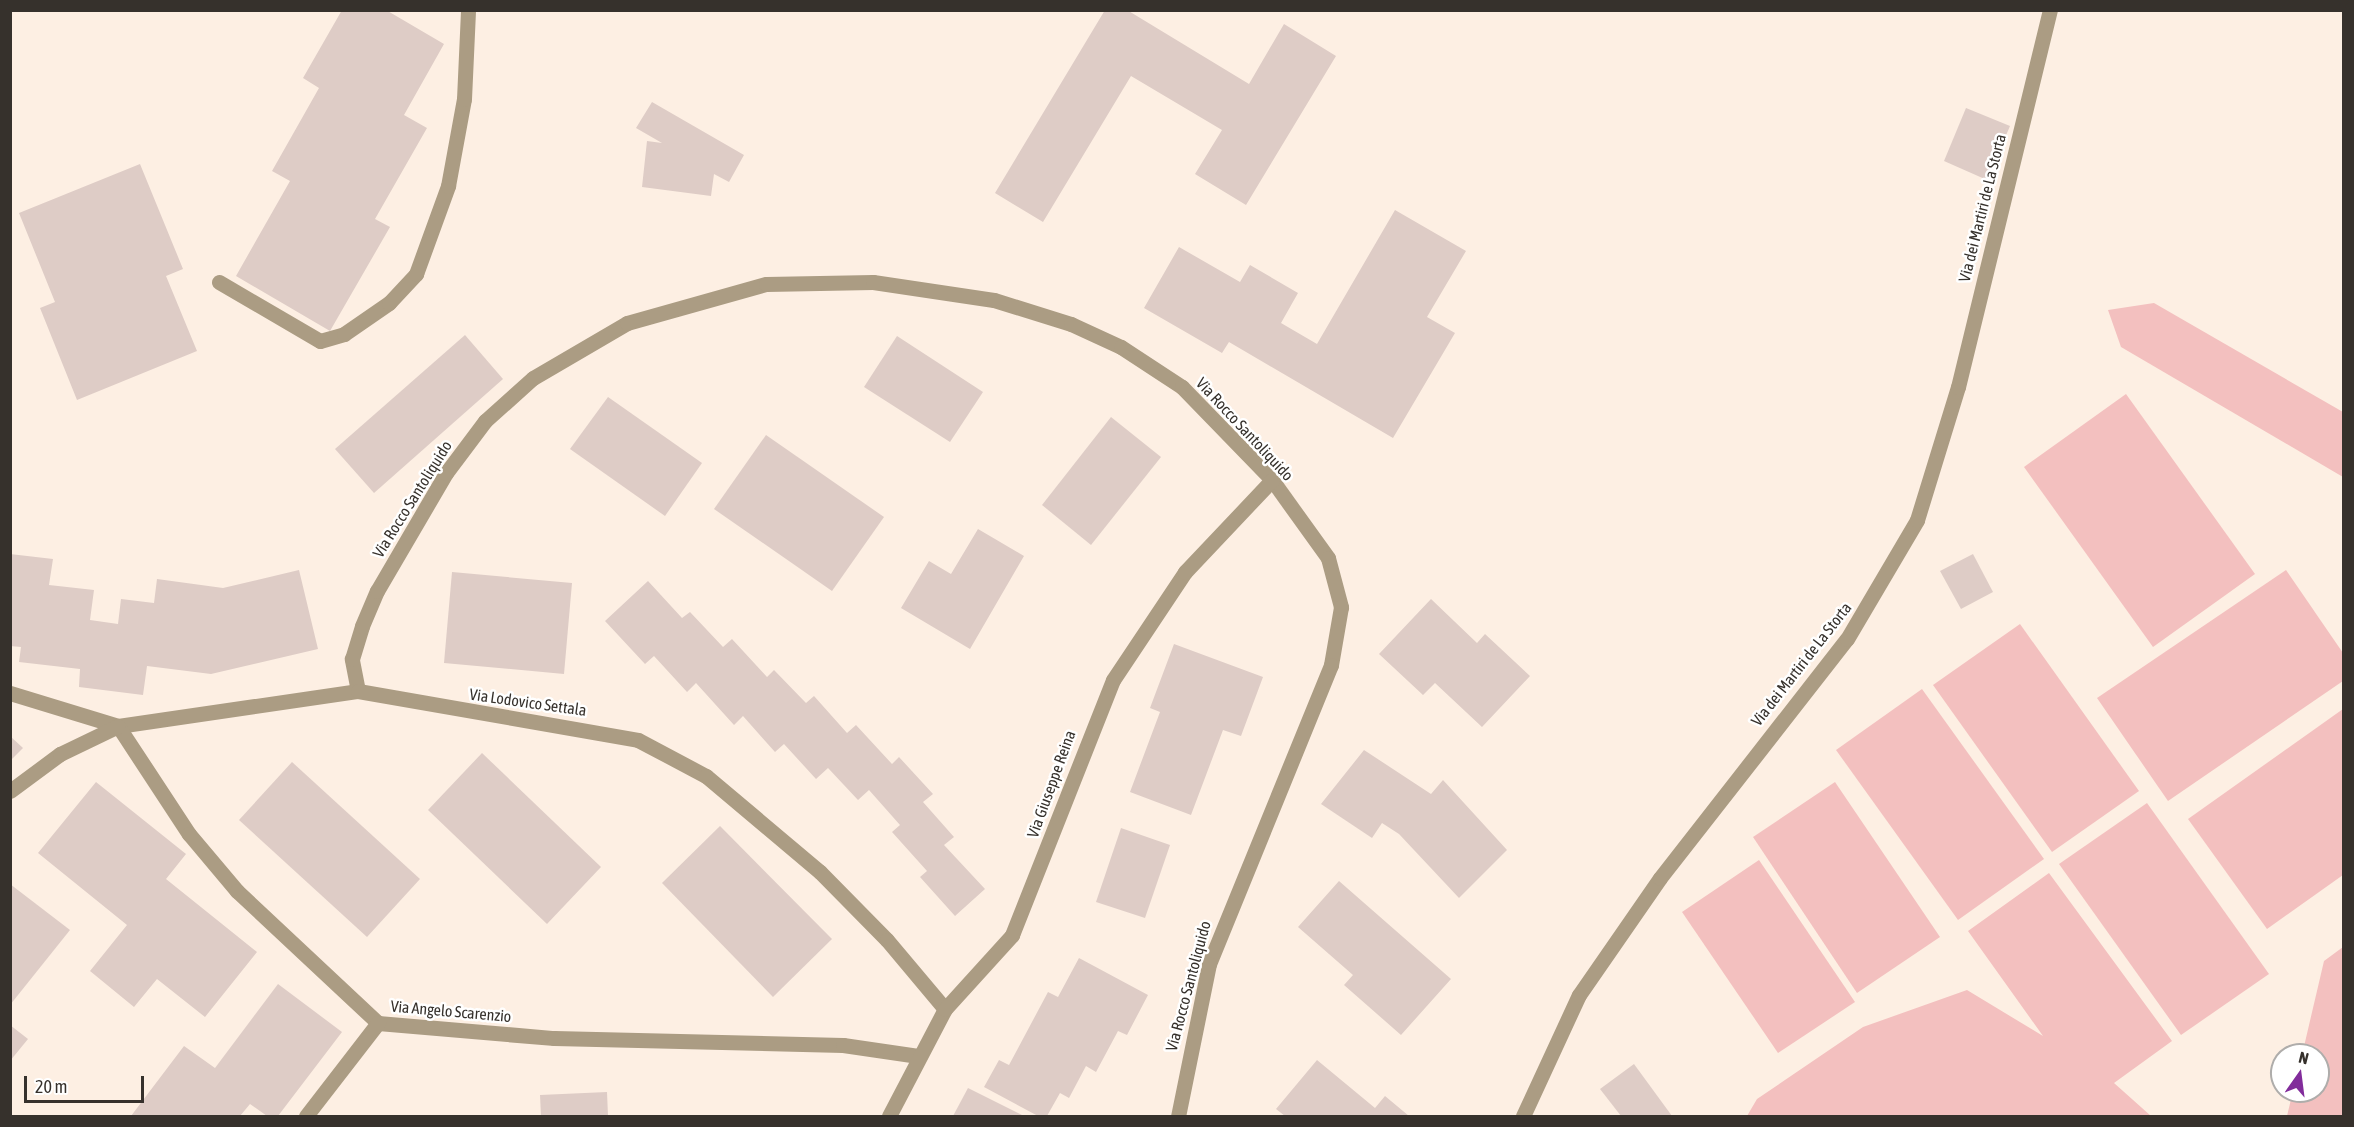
<!DOCTYPE html>
<style>
body{margin:0}
#map{position:relative;width:2354px;height:1127px;overflow:hidden;background:#fdefe3;font-family:"Asap Condensed",sans-serif}
div>[style]{position:absolute}
[style*='--x']{left:calc(var(--x)*1px);top:calc(var(--y)*1px);width:calc(var(--w)*1px);rotate:calc(var(--a)*1deg)}
.green>*{inset:0;background:#f3c0bf}
.building>*{inset:0;background:#deccc6}
.minor>*{height:15px;margin:-7.5px;padding:0 7.5px;transform-origin:7.5px;border-radius:7.5px;background:#ab9c83}
span{translate:-50% -50%;white-space:nowrap;text-align:center;line-height:1.15;-webkit-text-stroke:5px #fff;paint-order:stroke}
.street-label{font-size:16px;color:#36312c}
.frame{position:absolute;inset:0;border:12px solid #36312c;pointer-events:none}
.north{position:absolute;left:2270px;top:1043px;width:60px;height:60px;box-sizing:border-box;background:#fff;border:2px solid #afadab;border-radius:50%;rotate:14deg;font-size:16px;font-weight:700;line-height:24px;text-align:center;color:#36312c}
.north::after{content:'';display:block;margin:auto;width:21px;height:27px;background:#822c9b;clip-path:polygon(50% 0,100% 100%,50% 72%,0 100%)}
.scale{position:absolute;left:24px;top:1076px;width:120px;height:27px;box-sizing:border-box;border:3px solid #36312c;border-top:0;padding-left:8px;font-size:18px;line-height:21px;white-space:nowrap;color:#36312c;-webkit-text-stroke:4px #fff;paint-order:stroke}
</style>
<div id="map">
<div class="green">
<i style="clip-path:polygon(2154px 303px,2343px 412px,2343px 477px,2121px 347px,2108px 310px)"></i>
<i style="clip-path:polygon(2126px 394px,2255px 574px,2153px 647px,2024px 467px)"></i>
<i style="clip-path:polygon(2286px 570px,2343px 653px,2343px 681px,2168px 801px,2097px 698px)"></i>
<i style="clip-path:polygon(2020px 624px,2139px 791px,2052px 852px,1933px 685px)"></i>
<i style="clip-path:polygon(1922px 689px,2044px 859px,1958px 920px,1836px 750px)"></i>
<i style="clip-path:polygon(2343px 709px,2343px 875px,2267px 929px,2188px 819px)"></i>
<i style="clip-path:polygon(1835px 782px,1940px 937px,1857px 993px,1753px 837px)"></i>
<i style="clip-path:polygon(2147px 803px,2269px 974px,2181px 1035px,2059px 864px)"></i>
<i style="clip-path:polygon(1759px 860px,1855px 1002px,1778px 1053px,1682px 912px)"></i>
<i style="clip-path:polygon(2049px 873px,2172px 1041px,2114px 1083px,2151px 1116px,1747px 1116px,1757px 1099px,1863px 1027px,1967px 990px,2043px 1036px,1968px 931px)"></i>
<i style="clip-path:polygon(2343px 947px,2343px 1116px,2287px 1116px,2293px 1091px,2318px 1091px,2318px 1055px,2302px 1055px,2324px 961px)"></i>
</div>
<div class="building">
<i style="clip-path:polygon(342px 10px,386px 10px,444px 44px,404px 115px,427px 128px,375px 219px,390px 227px,330px 331px,236px 276px,290px 181px,272px 171px,319px 88px,303px 78px)"></i>
<i style="clip-path:polygon(1105px 10px,1127px 10px,1249px 84px,1284px 24px,1336px 56px,1246px 205px,1195px 174px,1222px 130px,1131px 76px,1043px 222px,995px 193px)"></i>
<i style="clip-path:polygon(652px 102px,744px 155px,729px 182px,714px 174px,711px 196px,642px 187px,647px 141px,662px 143px,636px 128px)"></i>
<i style="clip-path:polygon(1966px 108px,2010px 126px,1987px 180px,1944px 161px)"></i>
<i style="clip-path:polygon(140px 164px,183px 269px,166px 276px,197px 351px,77px 400px,40px 308px,55px 302px,19px 213px)"></i>
<i style="clip-path:polygon(1395px 210px,1466px 251px,1427px 317px,1455px 333px,1393px 438px,1229px 342px,1222px 353px,1144px 308px,1179px 247px,1240px 282px,1250px 265px,1298px 293px,1281px 323px,1317px 344px)"></i>
<i style="clip-path:polygon(465px 335px,503px 379px,374px 493px,335px 449px)"></i>
<i style="clip-path:polygon(897px 336px,983px 392px,950px 442px,864px 387px)"></i>
<i style="clip-path:polygon(608px 397px,702px 463px,665px 516px,570px 449px)"></i>
<i style="clip-path:polygon(1111px 417px,1161px 457px,1091px 545px,1042px 505px)"></i>
<i style="clip-path:polygon(766px 435px,884px 517px,832px 591px,714px 509px)"></i>
<i style="clip-path:polygon(978px 529px,1024px 556px,970px 649px,901px 608px,929px 561px,951px 574px)"></i>
<i style="clip-path:polygon(10px 554px,53px 559px,49px 585px,94px 590px,90px 620px,118px 624px,121px 599px,154px 603px,157px 579px,223px 588px,299px 570px,318px 649px,211px 674px,147px 666px,143px 695px,79px 687px,80px 669px,19px 662px,21px 647px,10px 646px)"></i>
<i style="clip-path:polygon(1973px 554px,1993px 592px,1961px 609px,1940px 571px)"></i>
<i style="clip-path:polygon(452px 572px,572px 583px,564px 674px,444px 663px)"></i>
<i style="clip-path:polygon(648px 581px,682px 618px,690px 612px,723px 647px,732px 639px,767px 677px,774px 670px,806px 703px,814px 696px,847px 733px,856px 725px,892px 764px,899px 757px,933px 794px,923px 802px,954px 837px,944px 845px,985px 889px,955px 916px,920px 877px,927px 871px,892px 832px,900px 825px,869px 790px,858px 800px,828px 768px,816px 779px,784px 744px,775px 752px,743px 716px,734px 725px,696px 683px,687px 692px,654px 656px,645px 664px,605px 621px)"></i>
<i style="clip-path:polygon(1431px 599px,1477px 643px,1485px 634px,1530px 676px,1482px 727px,1435px 683px,1423px 695px,1379px 654px)"></i>
<i style="clip-path:polygon(1174px 644px,1263px 677px,1241px 736px,1223px 730px,1191px 815px,1130px 792px,1160px 712px,1150px 708px)"></i>
<i style="clip-path:polygon(10px 736px,23px 748px,10px 761px)"></i>
<i style="clip-path:polygon(1364px 750px,1431px 794px,1443px 780px,1507px 850px,1459px 898px,1399px 834px,1382px 823px,1372px 838px,1321px 804px)"></i>
<i style="clip-path:polygon(482px 753px,601px 867px,547px 924px,428px 810px)"></i>
<i style="clip-path:polygon(292px 762px,420px 879px,367px 937px,239px 820px)"></i>
<i style="clip-path:polygon(96px 782px,186px 854px,166px 879px,257px 952px,205px 1017px,157px 979px,134px 1007px,90px 971px,127px 925px,38px 853px)"></i>
<i style="clip-path:polygon(720px 826px,832px 939px,773px 997px,662px 883px)"></i>
<i style="clip-path:polygon(1121px 828px,1170px 845px,1145px 918px,1096px 902px)"></i>
<i style="clip-path:polygon(1339px 881px,1451px 979px,1401px 1035px,1344px 985px,1353px 975px,1298px 927px)"></i>
<i style="clip-path:polygon(10px 884px,70px 930px,10px 1005px)"></i>
<i style="clip-path:polygon(1079px 958px,1148px 995px,1127px 1035px,1118px 1031px,1096px 1072px,1086px 1066px,1069px 1098px,1060px 1093px,1047px 1116px,1038px 1116px,984px 1087px,999px 1060px,1009px 1065px,1048px 992px,1058px 997px)"></i>
<i style="clip-path:polygon(278px 984px,342px 1032px,278px 1116px,267px 1116px,250px 1104px,240px 1116px,131px 1116px,184px 1046px,215px 1068px)"></i>
<i style="clip-path:polygon(10px 1025px,28px 1039px,10px 1061px)"></i>
<i style="clip-path:polygon(1317px 1060px,1375px 1108px,1385px 1096px,1409px 1116px,1285px 1116px,1276px 1109px)"></i>
<i style="clip-path:polygon(1634px 1064px,1672px 1116px,1621px 1116px,1600px 1089px)"></i>
<i style="clip-path:polygon(968px 1088px,1024px 1116px,953px 1116px)"></i>
<i style="clip-path:polygon(607px 1092px,608px 1116px,541px 1116px,540px 1095px)"></i>
</div>
<div class="minor">
<i style="--x:219;--y:282;--w:117;--a:30.3"></i>
<i style="--x:320;--y:341;--w:25;--a:-16"></i>
<i style="--x:344;--y:334;--w:55;--a:-34.6"></i>
<i style="--x:389;--y:303;--w:40;--a:-47"></i>
<i style="--x:416;--y:274;--w:94;--a:-70"></i>
<i style="--x:448;--y:186;--w:88;--a:-79.6"></i>
<i style="--x:464;--y:99;--w:89;--a:-87.4"></i>
<i style="--x:358;--y:691;--w:33;--a:-101"></i>
<i style="--x:352;--y:659;--w:34;--a:-73"></i>
<i style="--x:362;--y:626;--w:38;--a:-67"></i>
<i style="--x:377;--y:591;--w:137;--a:-59.7"></i>
<i style="--x:446;--y:473;--w:65;--a:-53.1"></i>
<i style="--x:485;--y:421;--w:64;--a:-41.9"></i>
<i style="--x:533;--y:378;--w:109;--a:-30.3"></i>
<i style="--x:627;--y:323;--w:144;--a:-15.7"></i>
<i style="--x:766;--y:284;--w:107;--a:-1.1"></i>
<i style="--x:873;--y:282;--w:122;--a:8.5"></i>
<i style="--x:994;--y:300;--w:81;--a:17.3"></i>
<i style="--x:1071;--y:324;--w:55;--a:24.7"></i>
<i style="--x:1121;--y:347;--w:73;--a:33.3"></i>
<i style="--x:1182;--y:387;--w:129;--a:45.9"></i>
<i style="--x:1272;--y:480;--w:96;--a:54.3"></i>
<i style="--x:1328;--y:558;--w:51;--a:75.1"></i>
<i style="--x:1341;--y:607;--w:59;--a:99.8"></i>
<i style="--x:1331;--y:665;--w:323;--a:112.2"></i>
<i style="--x:1209;--y:964;--w:155;--a:101.5"></i>
<i style="--x:10;--y:693;--w:113;--a:17"></i>
<i style="--x:118;--y:726;--w:243;--a:-8.3"></i>
<i style="--x:358;--y:691;--w:284;--a:9.9"></i>
<i style="--x:638;--y:740;--w:77;--a:27.9"></i>
<i style="--x:706;--y:776;--w:149;--a:40.1"></i>
<i style="--x:820;--y:872;--w:95;--a:45.4"></i>
<i style="--x:887;--y:940;--w:90;--a:50"></i>
<i style="--x:118;--y:726;--w:129;--a:56.7"></i>
<i style="--x:189;--y:834;--w:75;--a:49.9"></i>
<i style="--x:237;--y:891;--w:193;--a:43.1"></i>
<i style="--x:378;--y:1023;--w:177;--a:4.9"></i>
<i style="--x:554;--y:1038;--w:289;--a:1.4"></i>
<i style="--x:843;--y:1045;--w:76;--a:8.3"></i>
<i style="--x:10;--y:791;--w:62;--a:-36.5"></i>
<i style="--x:60;--y:754;--w:64;--a:-25.8"></i>
<i style="--x:306;--y:1116;--w:118;--a:-52.3"></i>
<i style="--x:889;--y:1116;--w:121;--a:-62.4"></i>
<i style="--x:945;--y:1009;--w:100;--a:-47.8"></i>
<i style="--x:1012;--y:935;--w:274;--a:-68.4"></i>
<i style="--x:1113;--y:680;--w:130;--a:-56.3"></i>
<i style="--x:1185;--y:572;--w:127;--a:-46.6"></i>
<i style="--x:1523;--y:1116;--w:133;--a:-65.2"></i>
<i style="--x:1579;--y:995;--w:142;--a:-55.3"></i>
<i style="--x:1660;--y:878;--w:303;--a:-52"></i>
<i style="--x:1847;--y:639;--w:138;--a:-59.5"></i>
<i style="--x:1917;--y:520;--w:139;--a:-72.9"></i>
<i style="--x:1958;--y:387;--w:388;--a:-76.3"></i>
</div>
<div class="street-label">
<span style="left:1982px;top:208px;rotate:-76deg">Via dei Martiri de La Storta</span>
<span style="left:1245px;top:429px;rotate:47deg">Via Rocco Santoliquido</span>
<span style="left:412px;top:499px;rotate:-58deg">Via Rocco Santoliquido</span>
<span style="left:1801px;top:664px;rotate:-52deg">Via dei Martiri de La Storta</span>
<span style="left:528px;top:702px;rotate:8deg">Via Lodovico Settala</span>
<span style="left:1051px;top:784px;rotate:-70deg">Via Giuseppe Reina</span>
<span style="left:1188px;top:986px;rotate:-75deg">Via Rocco Santoliquido</span>
<span style="left:451px;top:1011px;rotate:5deg">Via Angelo Scarenzio</span>
</div>
<div class="frame"></div>
<div class="north">N</div>
<div class="scale">20 m</div>
</div>
